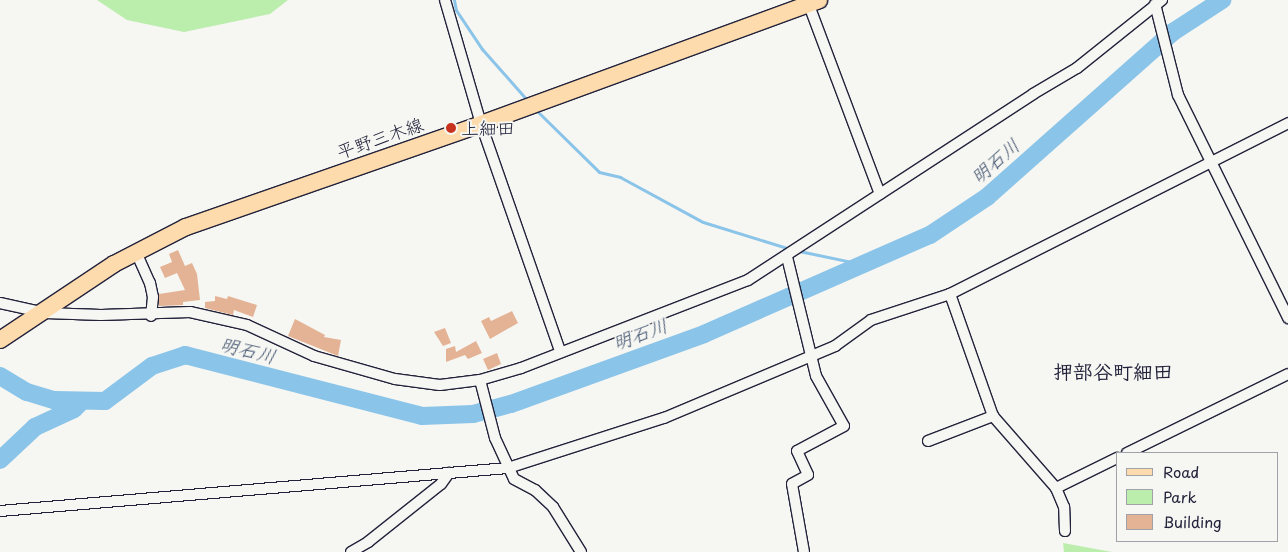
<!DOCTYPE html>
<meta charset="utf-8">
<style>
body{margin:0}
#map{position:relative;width:1288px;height:552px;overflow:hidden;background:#f6f6f2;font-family:"Playpen Sans","Klee One",sans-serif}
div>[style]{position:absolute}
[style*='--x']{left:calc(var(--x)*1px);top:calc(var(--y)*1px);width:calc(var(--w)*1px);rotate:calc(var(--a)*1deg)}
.green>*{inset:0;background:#bbedad}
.stream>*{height:3px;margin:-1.5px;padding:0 1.5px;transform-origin:1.5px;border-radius:1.5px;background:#8ac4e9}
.river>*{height:18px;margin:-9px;padding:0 9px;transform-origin:9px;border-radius:9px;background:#8ac4e9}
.building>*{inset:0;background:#e4b395}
.roads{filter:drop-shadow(1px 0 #22223b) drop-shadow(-1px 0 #22223b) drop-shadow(0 1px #22223b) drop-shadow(0 -1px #22223b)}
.street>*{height:10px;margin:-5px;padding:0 5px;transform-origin:5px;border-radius:5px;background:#f6f6f2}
.primary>*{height:16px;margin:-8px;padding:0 8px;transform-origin:8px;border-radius:8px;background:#fedbac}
.dots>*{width:14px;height:14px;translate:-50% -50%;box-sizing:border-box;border:2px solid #f6f6f2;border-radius:50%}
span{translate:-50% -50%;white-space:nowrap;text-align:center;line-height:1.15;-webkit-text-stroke:4px #f6f6f2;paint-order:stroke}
.poi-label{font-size:18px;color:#22223b}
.left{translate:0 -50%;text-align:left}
.street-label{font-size:18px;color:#22223b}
.water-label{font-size:19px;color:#41536f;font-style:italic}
.quarter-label{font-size:20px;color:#22223b;font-weight:700}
.legend{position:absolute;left:1116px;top:452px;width:162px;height:90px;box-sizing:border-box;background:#f6f6f2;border:1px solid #a1a1a9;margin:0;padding:6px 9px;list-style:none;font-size:15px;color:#22223b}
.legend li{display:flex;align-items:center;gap:10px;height:25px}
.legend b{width:25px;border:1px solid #a1a1a9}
</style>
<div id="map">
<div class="green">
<i style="clip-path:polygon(97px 0,288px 0,270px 14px,184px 32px,127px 20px)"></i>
<i style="clip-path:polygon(1063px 543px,1112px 552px,1064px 552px)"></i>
</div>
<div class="stream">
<i style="--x:454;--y:0;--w:10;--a:79"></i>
<i style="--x:456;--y:10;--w:47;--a:56.3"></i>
<i style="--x:482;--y:49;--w:69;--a:48.5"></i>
<i style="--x:536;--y:110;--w:88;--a:44.5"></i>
<i style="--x:599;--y:172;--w:22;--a:13"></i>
<i style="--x:620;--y:177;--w:94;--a:28.5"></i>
<i style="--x:703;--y:222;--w:91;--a:17.2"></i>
<i style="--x:799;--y:251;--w:63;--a:11.8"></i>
</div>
<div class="river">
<i style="--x:0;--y:376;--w:31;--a:31"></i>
<i style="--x:27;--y:392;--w:28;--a:17"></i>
<i style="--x:54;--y:400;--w:51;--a:1.1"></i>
<i style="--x:105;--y:401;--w:59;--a:-36.7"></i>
<i style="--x:152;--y:366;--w:35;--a:-18"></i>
<i style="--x:185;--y:355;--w:245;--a:14.4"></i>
<i style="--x:422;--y:416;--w:51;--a:-2.2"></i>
<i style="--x:473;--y:414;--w:39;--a:-15"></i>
<i style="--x:511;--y:404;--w:205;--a:-19.9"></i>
<i style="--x:704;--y:334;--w:247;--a:-23.7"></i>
<i style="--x:930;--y:235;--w:69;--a:-33.7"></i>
<i style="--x:987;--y:197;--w:249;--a:-41.6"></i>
<i style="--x:1173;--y:32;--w:59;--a:-33.1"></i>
<i style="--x:0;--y:460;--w:48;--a:-43.3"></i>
<i style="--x:35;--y:427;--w:43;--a:-24.8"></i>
<i style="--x:74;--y:409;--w:10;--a:-45"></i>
</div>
<div class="building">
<i style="clip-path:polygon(178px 250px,185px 266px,192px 263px,197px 274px,200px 300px,183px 302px,183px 305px,159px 306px,159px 294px,185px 290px,177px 273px,165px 278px,160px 267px,172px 262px,169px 254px)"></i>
<i style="clip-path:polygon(215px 296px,227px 299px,228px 296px,257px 305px,253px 317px,234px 310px,233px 315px,205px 308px,205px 302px,215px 301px)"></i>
<i style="clip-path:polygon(512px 311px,518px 323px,490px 339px,481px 321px,489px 317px,491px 321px)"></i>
<i style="clip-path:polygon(295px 319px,325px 335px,324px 337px,341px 340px,338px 356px,288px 336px)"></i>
<i style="clip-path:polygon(445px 328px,451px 343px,443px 346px,434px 332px)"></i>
<i style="clip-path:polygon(476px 341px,482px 353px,468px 359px,465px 355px,446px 362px,446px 349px,455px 346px,456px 352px)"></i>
<i style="clip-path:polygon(497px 353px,501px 364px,488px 370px,483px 359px)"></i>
</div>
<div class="roads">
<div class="street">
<i style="--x:445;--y:0;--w:129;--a:73.8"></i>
<i style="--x:481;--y:124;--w:240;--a:70.8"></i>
<i style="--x:807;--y:0;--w:207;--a:69.4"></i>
<i style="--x:1155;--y:4;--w:94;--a:75.8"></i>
<i style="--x:1178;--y:95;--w:249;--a:63.7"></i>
<i style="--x:136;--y:252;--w:34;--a:66"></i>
<i style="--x:150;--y:283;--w:14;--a:78"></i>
<i style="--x:153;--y:297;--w:19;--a:96"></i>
<i style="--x:787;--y:257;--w:122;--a:76.3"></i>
<i style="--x:816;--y:376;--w:57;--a:60.8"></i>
<i style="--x:844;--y:426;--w:53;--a:152"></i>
<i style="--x:797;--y:451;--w:26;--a:65"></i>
<i style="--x:808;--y:475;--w:18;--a:151"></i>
<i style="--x:792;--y:484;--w:69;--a:80"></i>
<i style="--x:950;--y:294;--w:129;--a:70.6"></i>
<i style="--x:993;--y:416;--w:96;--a:48.8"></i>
<i style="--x:0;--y:303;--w:46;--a:12.5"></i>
<i style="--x:45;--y:313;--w:56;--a:2"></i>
<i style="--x:101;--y:315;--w:89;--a:-1.9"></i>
<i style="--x:190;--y:312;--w:58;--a:12.8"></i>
<i style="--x:247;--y:325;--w:74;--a:24.8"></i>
<i style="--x:314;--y:356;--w:84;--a:15.9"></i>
<i style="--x:395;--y:379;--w:45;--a:7.6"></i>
<i style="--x:440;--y:385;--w:40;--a:-7.1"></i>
<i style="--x:480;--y:380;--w:43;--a:-16.3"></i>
<i style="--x:521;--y:368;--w:243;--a:-21.2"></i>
<i style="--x:748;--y:280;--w:340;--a:-33.1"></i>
<i style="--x:1033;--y:94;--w:51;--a:-30.6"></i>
<i style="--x:1077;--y:68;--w:109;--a:-38.7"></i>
<i style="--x:480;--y:380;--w:60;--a:75.5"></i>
<i style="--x:495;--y:438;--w:45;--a:65.1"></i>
<i style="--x:514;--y:479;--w:24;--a:28"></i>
<i style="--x:535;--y:490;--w:25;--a:43"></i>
<i style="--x:553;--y:507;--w:53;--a:58.1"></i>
<i style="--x:928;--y:441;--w:70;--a:-21"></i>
<i style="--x:1127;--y:453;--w:179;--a:-26.1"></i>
<i style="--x:0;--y:511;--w:510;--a:-4.84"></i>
<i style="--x:508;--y:468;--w:164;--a:-17.8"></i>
<i style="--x:664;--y:418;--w:186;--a:-22.8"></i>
<i style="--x:835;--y:346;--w:44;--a:-35.8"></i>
<i style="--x:871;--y:320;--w:83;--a:-18.2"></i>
<i style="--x:950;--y:294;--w:379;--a:-26.8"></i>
<i style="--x:1065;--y:531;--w:24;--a:-92"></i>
<i style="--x:1064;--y:507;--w:21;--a:-113"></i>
<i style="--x:1056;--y:488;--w:68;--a:-26.2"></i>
<i style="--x:351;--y:552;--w:20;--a:-30"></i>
<i style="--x:368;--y:542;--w:93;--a:-38.5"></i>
<i style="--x:441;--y:484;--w:14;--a:-54"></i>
</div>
<div class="primary">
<i style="--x:0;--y:340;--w:137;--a:-33.7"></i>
<i style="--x:114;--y:264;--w:81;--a:-27.2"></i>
<i style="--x:186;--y:227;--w:312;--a:-19.2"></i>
<i style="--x:481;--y:124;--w:360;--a:-20.1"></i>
</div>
</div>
<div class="dots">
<i style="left:451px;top:128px;background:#c8321e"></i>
</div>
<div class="poi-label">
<span class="left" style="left:461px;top:128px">上細田</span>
</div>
<div class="street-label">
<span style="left:380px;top:138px;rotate:-19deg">平野三木線</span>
</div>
<div class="water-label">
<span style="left:995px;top:161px;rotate:-41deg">明石川</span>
<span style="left:640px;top:334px;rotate:-20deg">明石川</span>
<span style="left:248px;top:350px;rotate:14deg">明石川</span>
</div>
<div class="quarter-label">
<span style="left:1113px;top:371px">押部谷町細田</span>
</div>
<ul class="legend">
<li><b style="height:6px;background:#fedbac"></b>Road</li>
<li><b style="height:14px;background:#bbedad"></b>Park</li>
<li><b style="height:14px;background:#e4b395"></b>Building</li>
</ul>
</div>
